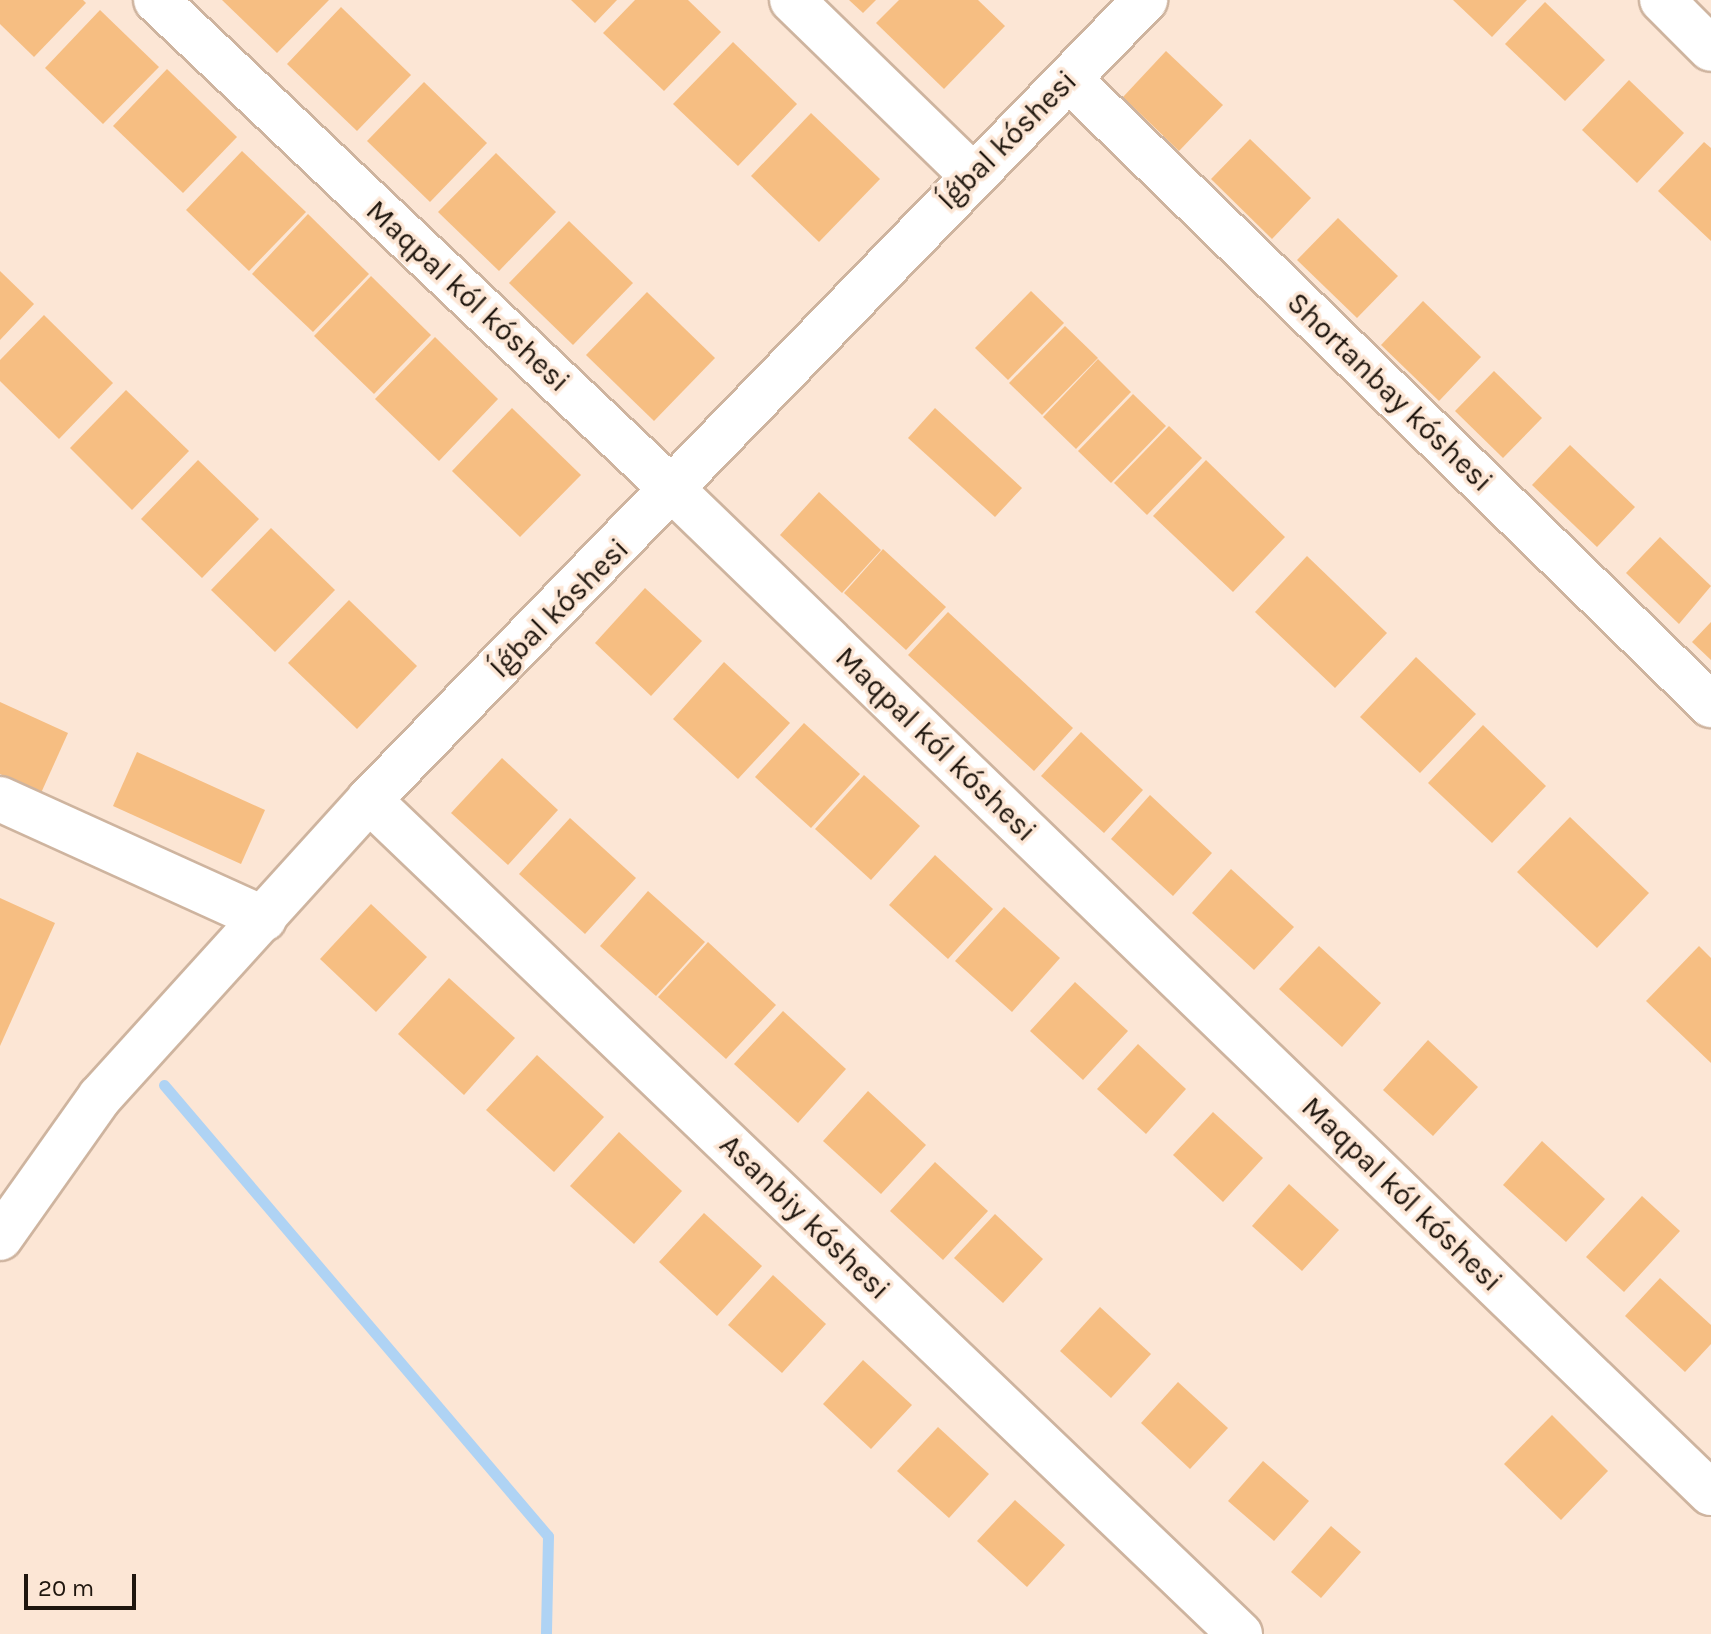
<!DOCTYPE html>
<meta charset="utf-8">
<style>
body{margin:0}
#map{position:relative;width:1711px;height:1634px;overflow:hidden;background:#fce6d5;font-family:Karla,sans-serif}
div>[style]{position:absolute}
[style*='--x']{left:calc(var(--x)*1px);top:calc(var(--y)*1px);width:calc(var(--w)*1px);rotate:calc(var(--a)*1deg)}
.stream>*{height:11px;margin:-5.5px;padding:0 5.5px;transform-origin:5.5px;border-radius:5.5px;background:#afd3f4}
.building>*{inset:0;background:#f6be82}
.roads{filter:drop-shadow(2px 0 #ceb49f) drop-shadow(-2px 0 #ceb49f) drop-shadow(0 2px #ceb49f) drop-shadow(0 -2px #ceb49f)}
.minor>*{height:44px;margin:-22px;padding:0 22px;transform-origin:22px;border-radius:22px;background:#fff}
span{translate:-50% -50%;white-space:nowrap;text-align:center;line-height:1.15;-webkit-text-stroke:7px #fce6d5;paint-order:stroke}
.street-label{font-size:30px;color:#1f160e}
.scale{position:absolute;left:24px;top:1574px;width:112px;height:36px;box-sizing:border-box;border:4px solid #1f160e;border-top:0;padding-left:10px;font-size:24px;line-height:28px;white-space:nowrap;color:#1f160e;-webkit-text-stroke:6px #fce6d5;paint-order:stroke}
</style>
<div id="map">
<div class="stream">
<i style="--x:164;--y:1085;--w:592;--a:49.59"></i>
<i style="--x:548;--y:1536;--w:98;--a:91.2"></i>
</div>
<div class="building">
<i style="clip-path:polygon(0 0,83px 0,86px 3px,34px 57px,0 24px)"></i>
<i style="clip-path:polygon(222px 0,329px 0,277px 53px)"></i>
<i style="clip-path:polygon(571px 0,617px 0,595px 23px)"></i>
<i style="clip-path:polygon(635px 0,688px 0,721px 32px,664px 91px,603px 33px)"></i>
<i style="clip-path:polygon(849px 0,876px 0,863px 13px)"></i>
<i style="clip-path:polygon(899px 0,978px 0,1005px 26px,944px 89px,876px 23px)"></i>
<i style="clip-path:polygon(1453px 0,1527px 0,1492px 37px)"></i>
<i style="clip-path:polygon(1545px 2px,1605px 60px,1565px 101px,1505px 44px)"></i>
<i style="clip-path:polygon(341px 7px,411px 75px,357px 131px,287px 64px)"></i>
<i style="clip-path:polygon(100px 10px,159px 67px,103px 124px,45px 68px)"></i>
<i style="clip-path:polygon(733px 42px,797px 104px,738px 166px,673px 104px)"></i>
<i style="clip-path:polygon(1166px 51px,1223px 105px,1179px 151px,1123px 97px)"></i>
<i style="clip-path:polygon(167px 69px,237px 137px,183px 193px,113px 126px)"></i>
<i style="clip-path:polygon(1629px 80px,1684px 133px,1637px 183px,1582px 130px)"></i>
<i style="clip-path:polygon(424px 82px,487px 143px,430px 202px,367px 141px)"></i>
<i style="clip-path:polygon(811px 113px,880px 179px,819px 242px,751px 176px)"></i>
<i style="clip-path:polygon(1250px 139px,1311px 198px,1272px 239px,1211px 179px)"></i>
<i style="clip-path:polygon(1704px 142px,1711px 148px,1711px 241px,1658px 191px)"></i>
<i style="clip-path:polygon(242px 151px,306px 212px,249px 271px,186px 210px)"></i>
<i style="clip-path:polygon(496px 153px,556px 212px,499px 271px,438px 212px)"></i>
<i style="clip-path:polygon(308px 214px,369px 274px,313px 332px,252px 274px)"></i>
<i style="clip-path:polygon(1338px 218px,1398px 276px,1357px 318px,1297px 260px)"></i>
<i style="clip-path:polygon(569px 221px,633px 283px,573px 345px,509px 283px)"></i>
<i style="clip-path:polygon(0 271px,34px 304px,0 340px)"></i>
<i style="clip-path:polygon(371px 276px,431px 335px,374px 394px,314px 336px)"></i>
<i style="clip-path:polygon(1031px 291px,1064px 323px,1008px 380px,975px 348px)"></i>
<i style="clip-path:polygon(647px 292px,715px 358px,654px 421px,586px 355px)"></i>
<i style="clip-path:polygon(1423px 301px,1481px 357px,1439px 401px,1381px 345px)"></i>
<i style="clip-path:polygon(44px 315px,113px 383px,59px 439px,0 381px,0 360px)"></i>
<i style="clip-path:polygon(1065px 326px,1098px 358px,1042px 415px,1009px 383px)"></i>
<i style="clip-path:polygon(435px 337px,498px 399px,439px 461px,375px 399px)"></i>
<i style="clip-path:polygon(1098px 359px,1131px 392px,1076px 449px,1043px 417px)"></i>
<i style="clip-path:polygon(1494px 371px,1542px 418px,1503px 458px,1455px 411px)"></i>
<i style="clip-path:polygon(126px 390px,189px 451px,132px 510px,70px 448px)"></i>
<i style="clip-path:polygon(1133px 394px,1166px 426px,1111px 483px,1078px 451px)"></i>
<i style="clip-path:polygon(512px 408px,581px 475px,520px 537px,452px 471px)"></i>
<i style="clip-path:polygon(935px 408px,1022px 488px,995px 517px,908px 438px)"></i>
<i style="clip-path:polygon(1169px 426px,1202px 458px,1147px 515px,1114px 483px)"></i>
<i style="clip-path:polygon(1570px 445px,1635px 507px,1597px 547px,1532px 485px)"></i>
<i style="clip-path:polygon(198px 460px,259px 519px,202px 578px,141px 519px)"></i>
<i style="clip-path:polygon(1206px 460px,1285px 537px,1233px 592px,1153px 516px)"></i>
<i style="clip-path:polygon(819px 492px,881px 550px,842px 593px,780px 535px)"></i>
<i style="clip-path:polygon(271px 528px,335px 590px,275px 652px,211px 590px)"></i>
<i style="clip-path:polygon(1660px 537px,1711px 586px,1679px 624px,1626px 573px)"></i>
<i style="clip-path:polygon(883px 549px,946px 607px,906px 650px,844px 593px)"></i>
<i style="clip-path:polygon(1307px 556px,1387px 633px,1335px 688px,1255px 612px)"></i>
<i style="clip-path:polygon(645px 588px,702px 641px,651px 696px,595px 643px)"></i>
<i style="clip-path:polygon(349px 600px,417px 666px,357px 729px,288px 663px)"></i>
<i style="clip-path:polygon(948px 612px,1073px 728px,1034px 771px,908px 655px)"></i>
<i style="clip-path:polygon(1711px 622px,1711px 660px,1692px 642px)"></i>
<i style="clip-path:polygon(1416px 657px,1476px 714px,1420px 773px,1360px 717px)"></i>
<i style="clip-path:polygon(724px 662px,790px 723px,738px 779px,673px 719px)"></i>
<i style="clip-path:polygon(0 702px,68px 733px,41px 793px,0 774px)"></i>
<i style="clip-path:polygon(804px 723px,860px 774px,811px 828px,755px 777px)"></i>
<i style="clip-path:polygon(1483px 725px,1546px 786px,1492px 843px,1428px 783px)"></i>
<i style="clip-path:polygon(1081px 732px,1143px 790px,1104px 833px,1041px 776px)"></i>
<i style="clip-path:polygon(137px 752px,265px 810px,241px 864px,113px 806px)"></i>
<i style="clip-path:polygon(502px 758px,558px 810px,508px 865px,451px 813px)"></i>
<i style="clip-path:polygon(864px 775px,920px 826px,871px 880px,815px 829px)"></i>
<i style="clip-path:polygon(1150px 795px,1212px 853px,1173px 896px,1111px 839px)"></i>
<i style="clip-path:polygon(1570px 817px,1649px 893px,1597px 948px,1517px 872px)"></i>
<i style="clip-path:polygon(570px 818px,636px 878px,585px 934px,519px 874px)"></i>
<i style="clip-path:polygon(935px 855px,993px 909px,948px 959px,889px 905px)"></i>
<i style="clip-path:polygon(1231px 869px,1294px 927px,1254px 970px,1192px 913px)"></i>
<i style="clip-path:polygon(648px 891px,705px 942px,656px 996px,600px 946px)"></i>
<i style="clip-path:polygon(0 898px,55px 923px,0 1046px)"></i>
<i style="clip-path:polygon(371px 904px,427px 957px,376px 1012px,320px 959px)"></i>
<i style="clip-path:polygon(1004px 907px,1060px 958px,1012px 1012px,955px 961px)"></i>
<i style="clip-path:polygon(708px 942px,776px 1005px,726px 1059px,658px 997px)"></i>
<i style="clip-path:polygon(1319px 946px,1381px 1003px,1342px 1047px,1279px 989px)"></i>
<i style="clip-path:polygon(1699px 946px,1711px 958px,1711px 1063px,1646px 1001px)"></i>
<i style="clip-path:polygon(449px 978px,515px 1038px,464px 1095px,398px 1034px)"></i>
<i style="clip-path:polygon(1075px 982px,1128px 1031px,1083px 1080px,1030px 1031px)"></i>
<i style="clip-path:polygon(783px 1011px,846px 1069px,798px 1123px,734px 1064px)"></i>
<i style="clip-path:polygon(1428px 1040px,1478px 1087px,1433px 1136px,1383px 1090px)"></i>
<i style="clip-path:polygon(1138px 1044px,1186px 1089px,1146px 1134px,1097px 1089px)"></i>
<i style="clip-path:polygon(537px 1055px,604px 1117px,554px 1172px,486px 1110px)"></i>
<i style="clip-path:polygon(868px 1091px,926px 1145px,881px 1194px,823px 1141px)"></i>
<i style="clip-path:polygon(1213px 1112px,1263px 1158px,1223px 1202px,1173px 1155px)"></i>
<i style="clip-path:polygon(619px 1132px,682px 1191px,634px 1244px,570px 1186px)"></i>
<i style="clip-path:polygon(1542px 1141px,1605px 1199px,1566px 1242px,1503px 1185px)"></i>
<i style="clip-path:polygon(935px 1162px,988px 1211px,943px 1260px,890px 1211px)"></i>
<i style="clip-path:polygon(1289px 1184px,1339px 1230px,1302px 1271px,1252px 1226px)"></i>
<i style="clip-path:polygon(1642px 1196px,1680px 1231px,1624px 1292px,1586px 1257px)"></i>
<i style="clip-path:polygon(704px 1213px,762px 1266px,717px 1316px,659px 1262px)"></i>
<i style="clip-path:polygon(995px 1214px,1043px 1259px,1003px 1303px,954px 1258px)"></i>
<i style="clip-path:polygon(773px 1275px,826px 1324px,782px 1373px,728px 1325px)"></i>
<i style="clip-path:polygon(1660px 1278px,1711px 1325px,1711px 1344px,1685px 1372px,1625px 1316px)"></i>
<i style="clip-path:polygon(1100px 1307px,1151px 1354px,1111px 1398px,1060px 1351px)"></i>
<i style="clip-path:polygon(863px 1360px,912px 1405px,871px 1449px,823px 1404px)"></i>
<i style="clip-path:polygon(1178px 1382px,1228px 1428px,1190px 1469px,1141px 1423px)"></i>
<i style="clip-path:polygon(1552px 1415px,1608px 1471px,1561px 1520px,1504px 1464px)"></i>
<i style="clip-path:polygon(938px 1427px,989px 1474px,949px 1518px,897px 1471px)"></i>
<i style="clip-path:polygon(1263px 1461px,1309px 1501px,1274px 1541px,1228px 1501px)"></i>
<i style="clip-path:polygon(1015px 1500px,1065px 1545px,1027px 1587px,977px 1541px)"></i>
<i style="clip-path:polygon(1331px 1526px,1361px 1552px,1321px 1598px,1291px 1572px)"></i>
</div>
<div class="roads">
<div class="minor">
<i style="--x:156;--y:0;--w:714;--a:43.47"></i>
<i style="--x:674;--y:491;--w:1442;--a:44.02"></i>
<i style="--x:792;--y:0;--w:250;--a:44.2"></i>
<i style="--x:1662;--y:0;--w:69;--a:45"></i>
<i style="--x:1069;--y:79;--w:897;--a:44.28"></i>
<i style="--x:0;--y:799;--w:290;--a:24.4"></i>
<i style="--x:369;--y:800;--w:1206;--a:43.76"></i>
<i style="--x:0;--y:1238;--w:173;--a:-54.7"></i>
<i style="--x:100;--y:1097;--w:401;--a:-47.8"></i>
<i style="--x:369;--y:800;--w:1115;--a:-45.87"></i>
</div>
</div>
<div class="street-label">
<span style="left:1007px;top:140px;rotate:-45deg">Íǵbal kóshesi</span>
<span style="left:468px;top:296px;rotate:43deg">Maqpal kól kóshesi</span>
<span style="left:1390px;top:392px;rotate:44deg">Shortanbay kóshesi</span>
<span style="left:559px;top:608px;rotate:-45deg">Íǵbal kóshesi</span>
<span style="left:936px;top:744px;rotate:44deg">Maqpal kól kóshesi</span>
<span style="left:1402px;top:1194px;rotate:44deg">Maqpal kól kóshesi</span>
<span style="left:805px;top:1217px;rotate:44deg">Asanbiy kóshesi</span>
</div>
<div class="scale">20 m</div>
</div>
